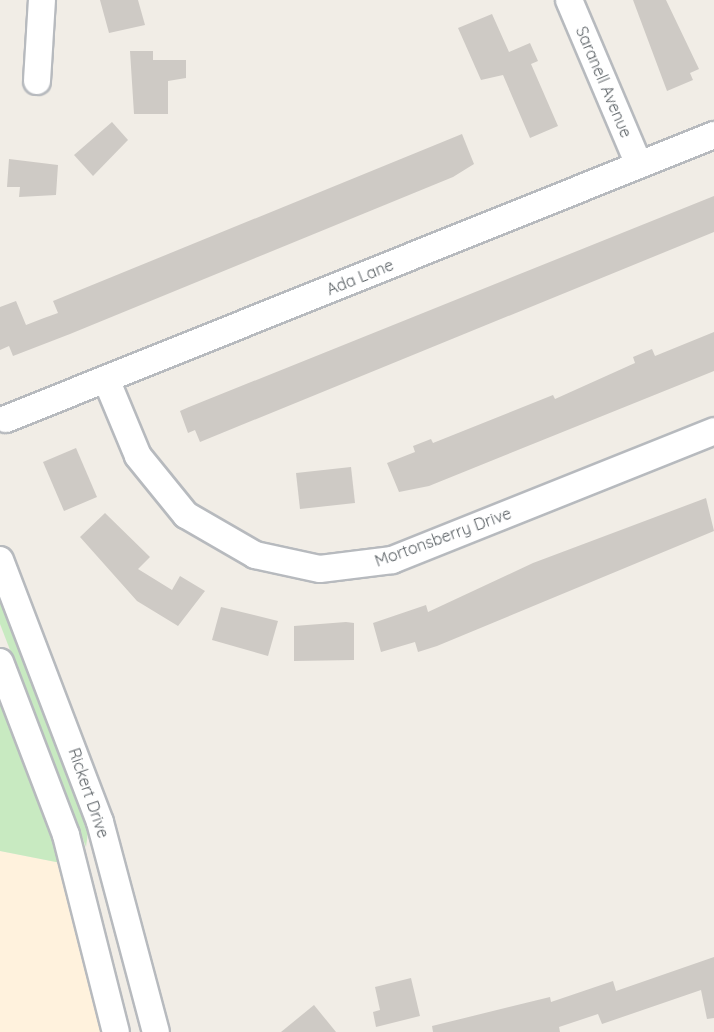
<!DOCTYPE html>
<style>
body{margin:0}
#map{position:relative;width:714px;height:1032px;overflow:hidden;background:#f1ede6;font-family:Quicksand,sans-serif}
div>[style]{position:absolute}
[style*='--x']{left:calc(var(--x)*1px);top:calc(var(--y)*1px);width:calc(var(--w)*1px);rotate:calc(var(--a)*1deg)}
.commercial>*{inset:0;background:#fff2dd}
.green>*{inset:0;background:#c8eac1}
.building>*{inset:0;background:#cecac5}
.roads{filter:drop-shadow(2px 0 #b7babe) drop-shadow(-2px 0 #b7babe) drop-shadow(0 2px #b7babe) drop-shadow(0 -2px #b7babe)}
.minor>*{height:26px;margin:-13px;padding:0 13px;transform-origin:13px;border-radius:13px;background:#fff}
span{translate:-50% -50%;white-space:nowrap;text-align:center;line-height:1.15;-webkit-text-stroke:4.5px #fff;paint-order:stroke}
.street-label{font-size:16px;color:#5e6468}
</style>
<div id="map">
<div class="commercial">
<i style="clip-path:polygon(0 851px,61px 863px,105px 1032px,0 1032px)"></i>
</div>
<div class="green">
<i style="clip-path:polygon(0 586px,89px 824px,86px 847px,0 624px)"></i>
<i style="clip-path:polygon(0 697px,36px 789px,61px 863px,0 851px)"></i>
</div>
<div class="building">
<i style="clip-path:polygon(100px 0,138px 0,145px 25px,109px 33px)"></i>
<i style="clip-path:polygon(633px 0,666px 0,699px 69px,690px 73px,693px 80px,667px 91px)"></i>
<i style="clip-path:polygon(492px 14px,509px 52px,530px 43px,538px 61px,531px 64px,558px 126px,530px 138px,503px 75px,481px 80px,458px 28px)"></i>
<i style="clip-path:polygon(130px 51px,153px 51px,153px 60px,186px 60px,186px 78px,168px 81px,168px 114px,134px 114px)"></i>
<i style="clip-path:polygon(112px 122px,128px 140px,93px 176px,74px 155px)"></i>
<i style="clip-path:polygon(462px 134px,474px 164px,453px 177px,70px 334px,13px 356px,9px 346px,0 350px,0 307px,16px 301px,26px 325px,44px 318px,58px 313px,53px 301px)"></i>
<i style="clip-path:polygon(9px 159px,58px 165px,56px 195px,19px 197px,20px 187px,7px 187px)"></i>
<i style="clip-path:polygon(714px 196px,714px 232px,200px 442px,195px 430px,188px 433px,180px 411px,189px 407px)"></i>
<i style="clip-path:polygon(714px 332px,714px 371px,429px 486px,399px 492px,387px 463px,415px 452px,413px 446px,431px 439px,433px 443px,553px 395px,555px 399px,635px 363px,633px 357px,652px 349px,655px 356px)"></i>
<i style="clip-path:polygon(76px 448px,97px 497px,64px 511px,43px 462px)"></i>
<i style="clip-path:polygon(351px 467px,355px 503px,300px 509px,296px 473px)"></i>
<i style="clip-path:polygon(706px 498px,714px 531px,437px 646px,418px 652px,415px 642px,381px 652px,373px 623px,426px 605px,428px 612px,533px 563px)"></i>
<i style="clip-path:polygon(105px 513px,150px 557px,138px 569px,172px 590px,180px 576px,205px 591px,178px 626px,137px 601px,80px 537px)"></i>
<i style="clip-path:polygon(221px 607px,278px 621px,268px 656px,212px 640px)"></i>
<i style="clip-path:polygon(346px 622px,354px 623px,354px 660px,294px 661px,294px 626px)"></i>
<i style="clip-path:polygon(714px 957px,714px 1018px,707px 1019px,701px 990px,602px 1024px,598px 1014px,559px 1027px,560px 1032px,433px 1032px,432px 1026px,550px 997px,551px 1002px,613px 981px,616px 991px)"></i>
<i style="clip-path:polygon(411px 978px,420px 1016px,376px 1027px,373px 1012px,380px 1010px,375px 987px)"></i>
<i style="clip-path:polygon(314px 1005px,336px 1032px,281px 1032px)"></i>
</div>
<div class="roads">
<div class="minor">
<i style="--x:569;--y:0;--w:179;--a:67"></i>
<i style="--x:37;--y:81;--w:81;--a:-86.5"></i>
<i style="--x:106;--y:379;--w:83;--a:67.4"></i>
<i style="--x:138;--y:456;--w:76;--a:50.9"></i>
<i style="--x:186;--y:515;--w:80;--a:30.1"></i>
<i style="--x:255;--y:555;--w:66;--a:12.2"></i>
<i style="--x:320;--y:569;--w:73;--a:-7.1"></i>
<i style="--x:392;--y:560;--w:347;--a:-21.8"></i>
<i style="--x:6;--y:419;--w:763;--a:-21.86"></i>
<i style="--x:0;--y:560;--w:280;--a:69.1"></i>
<i style="--x:100;--y:822;--w:217;--a:75.1"></i>
<i style="--x:0;--y:662;--w:185;--a:69.1"></i>
<i style="--x:66;--y:835;--w:203;--a:75.8"></i>
</div>
</div>
<div class="street-label">
<span style="left:604px;top:82px;rotate:67deg">Saranell Avenue</span>
<span style="left:360px;top:277px;rotate:-22deg">Ada Lane</span>
<span style="left:443px;top:537px;rotate:-20deg">Mortonsberry Drive</span>
<span style="left:89px;top:793px;rotate:71deg">Rickert Drive</span>
</div>
</div>
